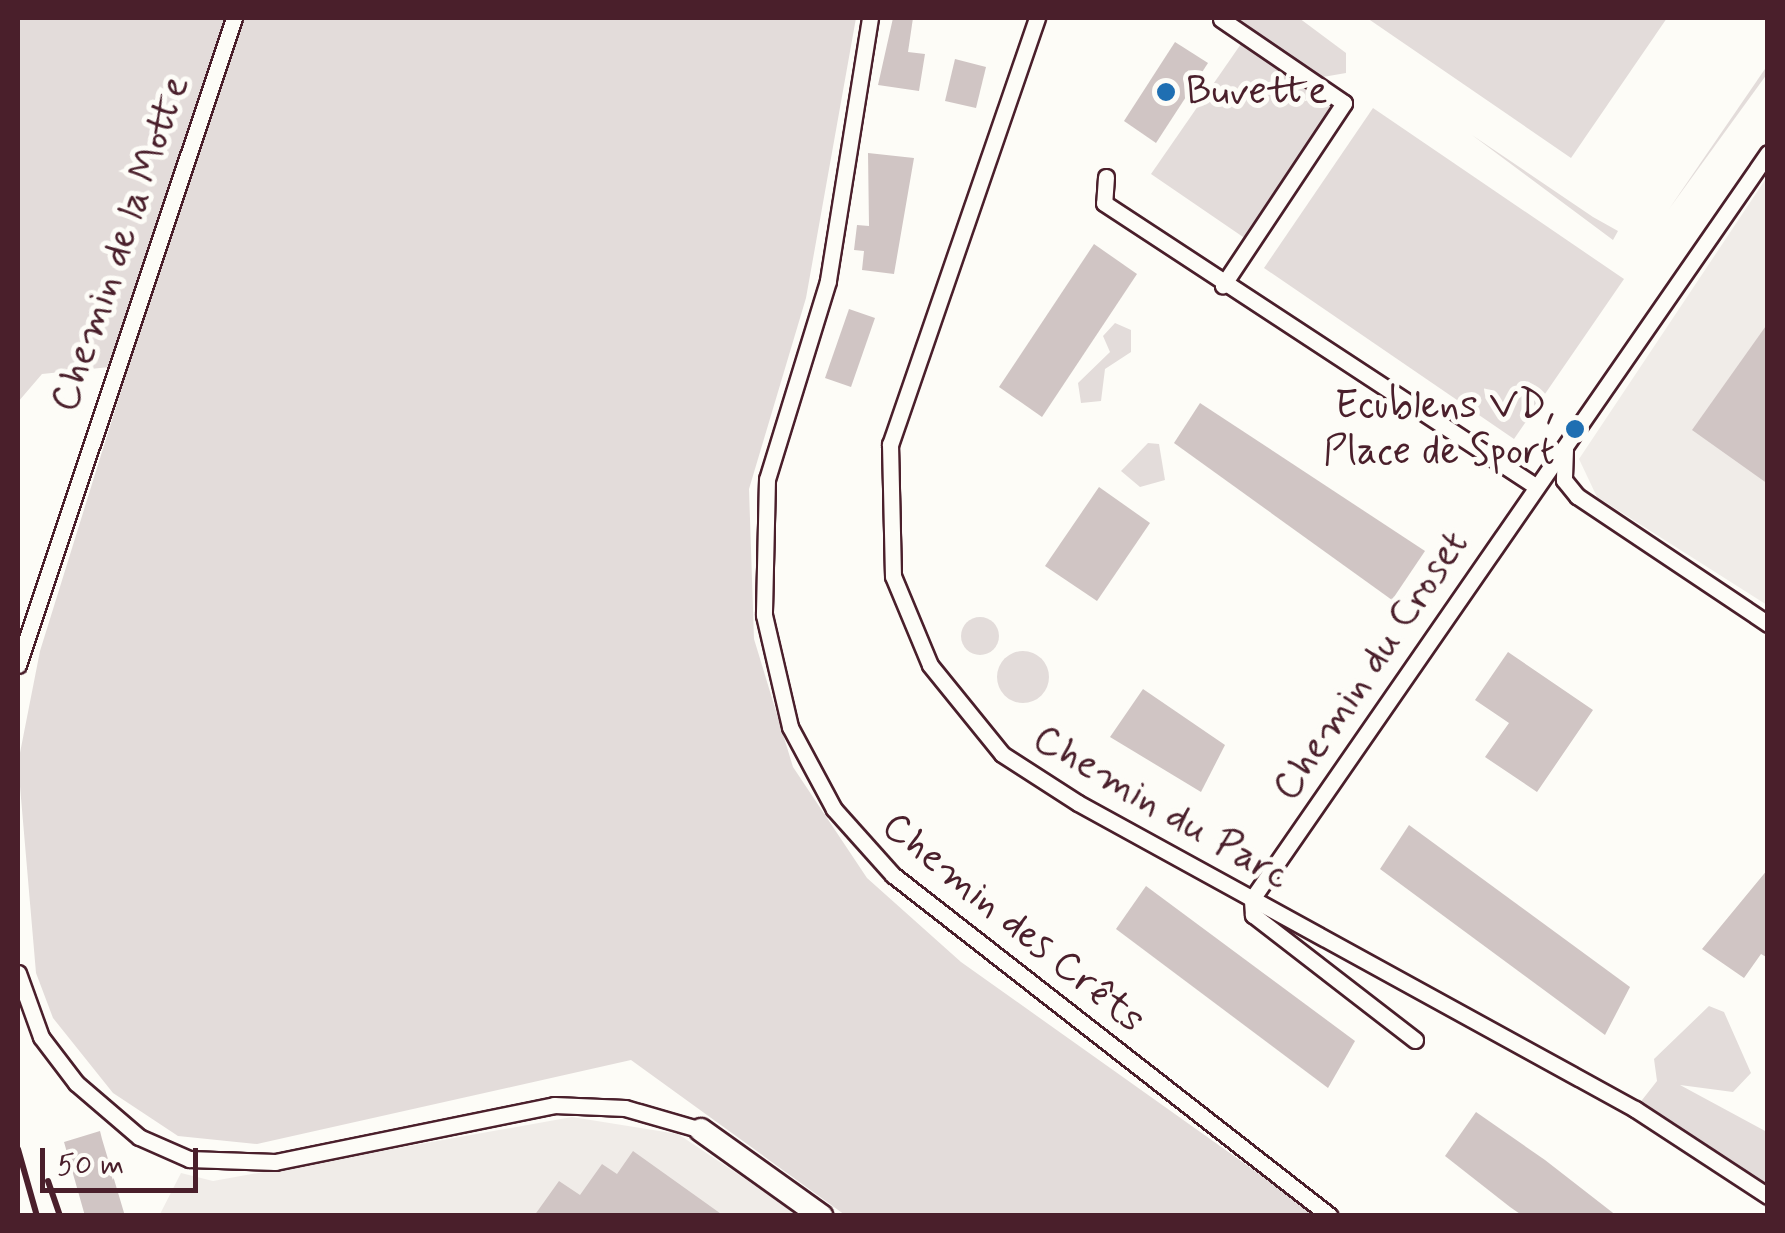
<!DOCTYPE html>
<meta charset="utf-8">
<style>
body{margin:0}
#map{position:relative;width:1785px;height:1233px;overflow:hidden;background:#fdfcf7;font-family:Mynerve,sans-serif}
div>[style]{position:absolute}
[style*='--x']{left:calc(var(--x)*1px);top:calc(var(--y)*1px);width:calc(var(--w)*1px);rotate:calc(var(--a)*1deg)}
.built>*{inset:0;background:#f0ece8}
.green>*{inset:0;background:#e3dcda}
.round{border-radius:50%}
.building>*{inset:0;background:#d0c5c4}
.roads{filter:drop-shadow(2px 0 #4a1f2b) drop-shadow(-2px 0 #4a1f2b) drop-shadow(0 2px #4a1f2b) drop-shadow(0 -2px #4a1f2b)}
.street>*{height:15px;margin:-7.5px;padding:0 7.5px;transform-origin:7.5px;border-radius:7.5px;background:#fdfcf7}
.secondary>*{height:22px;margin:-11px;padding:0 11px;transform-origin:11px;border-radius:11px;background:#fdfcf7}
.rail>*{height:6px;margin:-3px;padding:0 3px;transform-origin:3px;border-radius:3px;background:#4a1f2b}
.dots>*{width:28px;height:28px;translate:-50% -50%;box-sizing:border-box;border:5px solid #fdfcf7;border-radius:50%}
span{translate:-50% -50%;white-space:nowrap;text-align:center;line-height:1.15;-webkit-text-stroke:10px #fdfcf7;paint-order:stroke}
.poi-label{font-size:40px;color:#4a1f2b}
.left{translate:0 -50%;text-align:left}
.right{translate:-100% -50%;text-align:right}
.street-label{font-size:40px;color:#4a1f2b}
.frame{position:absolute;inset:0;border:20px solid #4a1f2b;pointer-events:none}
.scale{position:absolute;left:40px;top:1148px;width:158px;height:45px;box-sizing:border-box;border:5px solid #4a1f2b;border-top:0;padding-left:12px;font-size:30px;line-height:35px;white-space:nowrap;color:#4a1f2b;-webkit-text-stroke:8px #fdfcf7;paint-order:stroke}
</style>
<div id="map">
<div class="built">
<i style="clip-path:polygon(1767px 177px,1767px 605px,1597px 497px,1579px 459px)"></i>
<i style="clip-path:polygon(572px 1117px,678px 1134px,799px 1215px,159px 1216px,181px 1173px,213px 1181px)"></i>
</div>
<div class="green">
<i style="clip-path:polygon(18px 18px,856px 18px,806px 298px,749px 489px,754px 639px,793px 767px,867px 878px,961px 962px,1317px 1215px,845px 1215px,631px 1060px,257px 1144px,178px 1136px,113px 1093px,53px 1018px,36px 973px,18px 763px,40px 651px,129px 365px,42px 374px,18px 402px)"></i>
<i style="clip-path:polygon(1229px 18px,1299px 18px,1346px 53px,1346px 73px,1317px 78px)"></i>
<i style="clip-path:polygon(1367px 18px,1667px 18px,1571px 158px)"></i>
<i style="clip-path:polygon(1243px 41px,1334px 108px,1246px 239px,1151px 174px)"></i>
<i style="clip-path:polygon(1767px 66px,1767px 74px,1669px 209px)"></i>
<i style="clip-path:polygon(1373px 108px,1624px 279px,1514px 439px,1264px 268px)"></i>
<i style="clip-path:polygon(1472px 135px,1593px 217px,1618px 231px,1613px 240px)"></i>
<i style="clip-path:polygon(1115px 323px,1131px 330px,1131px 352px,1105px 369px,1101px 401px,1081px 403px,1078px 383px,1110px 352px,1103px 336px)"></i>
<i style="clip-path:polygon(1148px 443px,1159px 444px,1165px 480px,1140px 487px,1121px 471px)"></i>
<i class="round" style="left:961px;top:617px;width:38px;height:38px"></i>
<i class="round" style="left:997px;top:651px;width:52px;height:52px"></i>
<i style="clip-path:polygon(1709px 1006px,1724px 1012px,1751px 1073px,1733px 1092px,1680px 1085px,1767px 1132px,1767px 1202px,1635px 1109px,1657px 1081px,1654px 1059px)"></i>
</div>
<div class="building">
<i style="clip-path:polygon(893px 18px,913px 18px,908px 52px,925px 54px,919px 91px,878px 85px)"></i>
<i style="clip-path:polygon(1175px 42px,1208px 63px,1156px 143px,1124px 121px)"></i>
<i style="clip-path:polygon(955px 59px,986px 67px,976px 108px,945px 101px)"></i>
<i style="clip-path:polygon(868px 153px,914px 158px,894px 274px,862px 270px,864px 251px,854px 250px,857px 225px,869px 226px)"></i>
<i style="clip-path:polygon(1094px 244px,1137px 274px,1042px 417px,999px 387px)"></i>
<i style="clip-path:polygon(849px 309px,875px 318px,851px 387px,825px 378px)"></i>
<i style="clip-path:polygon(1768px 323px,1768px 484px,1692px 430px)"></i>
<i style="clip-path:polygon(1200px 403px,1425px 551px,1392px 600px,1174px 443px)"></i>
<i style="clip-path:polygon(1099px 487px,1150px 523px,1097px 601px,1045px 566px)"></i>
<i style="clip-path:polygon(1508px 652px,1593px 710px,1537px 792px,1485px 757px,1509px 723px,1475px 700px)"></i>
<i style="clip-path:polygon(1143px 689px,1225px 745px,1201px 792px,1110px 737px)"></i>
<i style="clip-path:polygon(1409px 825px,1630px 987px,1605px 1035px,1380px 869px)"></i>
<i style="clip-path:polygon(1768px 869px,1768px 958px,1761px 954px,1744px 978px,1702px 949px)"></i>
<i style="clip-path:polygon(1146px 886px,1355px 1041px,1328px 1088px,1116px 929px)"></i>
<i style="clip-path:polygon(1476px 1112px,1545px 1160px,1617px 1216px,1523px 1216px,1510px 1207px,1445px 1156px)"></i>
<i style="clip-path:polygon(100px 1131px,102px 1139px,125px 1216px,85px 1216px,64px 1142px)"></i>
<i style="clip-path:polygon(633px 1151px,724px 1216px,534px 1216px,559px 1181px,580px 1195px,602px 1164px,617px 1174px)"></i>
</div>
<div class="roads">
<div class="street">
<i style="--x:870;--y:18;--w:266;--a:99.1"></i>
<i style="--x:828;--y:281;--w:207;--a:107.1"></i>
<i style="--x:767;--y:479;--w:136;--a:91.3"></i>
<i style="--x:764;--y:615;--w:115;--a:76.9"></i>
<i style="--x:790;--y:727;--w:93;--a:61.8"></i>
<i style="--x:834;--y:809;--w:89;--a:48.2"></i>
<i style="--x:893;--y:875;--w:554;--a:37.97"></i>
<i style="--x:1037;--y:18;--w:451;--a:109"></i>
<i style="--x:890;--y:444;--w:132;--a:88.7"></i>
<i style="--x:893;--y:576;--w:96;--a:67.4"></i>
<i style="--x:930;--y:665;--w:114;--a:51"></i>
<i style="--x:1002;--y:754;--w:90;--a:32.8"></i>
<i style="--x:1078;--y:803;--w:636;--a:28.78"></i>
<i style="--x:1635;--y:1109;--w:159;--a:33.2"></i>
<i style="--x:1221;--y:19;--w:149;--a:34.3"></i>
<i style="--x:1344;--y:103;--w:219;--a:123.6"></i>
<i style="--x:1106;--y:177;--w:26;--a:94"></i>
<i style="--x:1104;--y:203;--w:514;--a:33.26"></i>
<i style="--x:1565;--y:449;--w:31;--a:92"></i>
<i style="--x:1564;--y:480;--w:21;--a:51"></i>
<i style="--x:1577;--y:496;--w:230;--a:33.8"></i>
<i style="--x:18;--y:665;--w:682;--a:-71.54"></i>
<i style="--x:18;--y:973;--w:68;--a:70.2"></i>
<i style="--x:41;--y:1037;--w:58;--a:52.7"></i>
<i style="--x:76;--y:1083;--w:83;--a:40.6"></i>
<i style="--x:139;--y:1137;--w:55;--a:23.7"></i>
<i style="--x:189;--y:1159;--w:86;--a:2"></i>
<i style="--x:275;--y:1162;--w:285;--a:-11.5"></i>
<i style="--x:554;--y:1105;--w:71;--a:2.4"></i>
<i style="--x:625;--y:1108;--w:79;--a:16.1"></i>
<i style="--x:1415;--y:1040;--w:205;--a:-142.3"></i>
<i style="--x:1253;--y:915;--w:16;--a:-94"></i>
<i style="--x:1252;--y:899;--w:907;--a:-55.33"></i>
</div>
<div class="secondary">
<i style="--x:701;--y:1130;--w:148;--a:35.6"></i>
</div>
</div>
<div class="rail">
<i style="--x:18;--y:1149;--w:70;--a:74.2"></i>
<i style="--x:48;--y:1181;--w:37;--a:71"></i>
</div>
<div class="dots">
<i style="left:1166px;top:92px;background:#1f6fb2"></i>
<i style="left:1575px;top:429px;background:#1f6fb2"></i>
</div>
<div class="poi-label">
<span class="left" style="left:1186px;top:92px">Buvette</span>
<span class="right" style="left:1555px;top:429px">Ecublens VD,<br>Place de Sport</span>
</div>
<div class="street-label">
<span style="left:121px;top:244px;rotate:-71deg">Chemin de la Motte</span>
<span style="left:1371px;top:666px;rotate:-56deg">Chemin du Croset</span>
<span style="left:1161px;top:808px;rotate:30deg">Chemin du Parc</span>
<span style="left:1013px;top:923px;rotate:39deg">Chemin des Crêts</span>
</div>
<div class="frame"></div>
<div class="scale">50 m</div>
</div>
